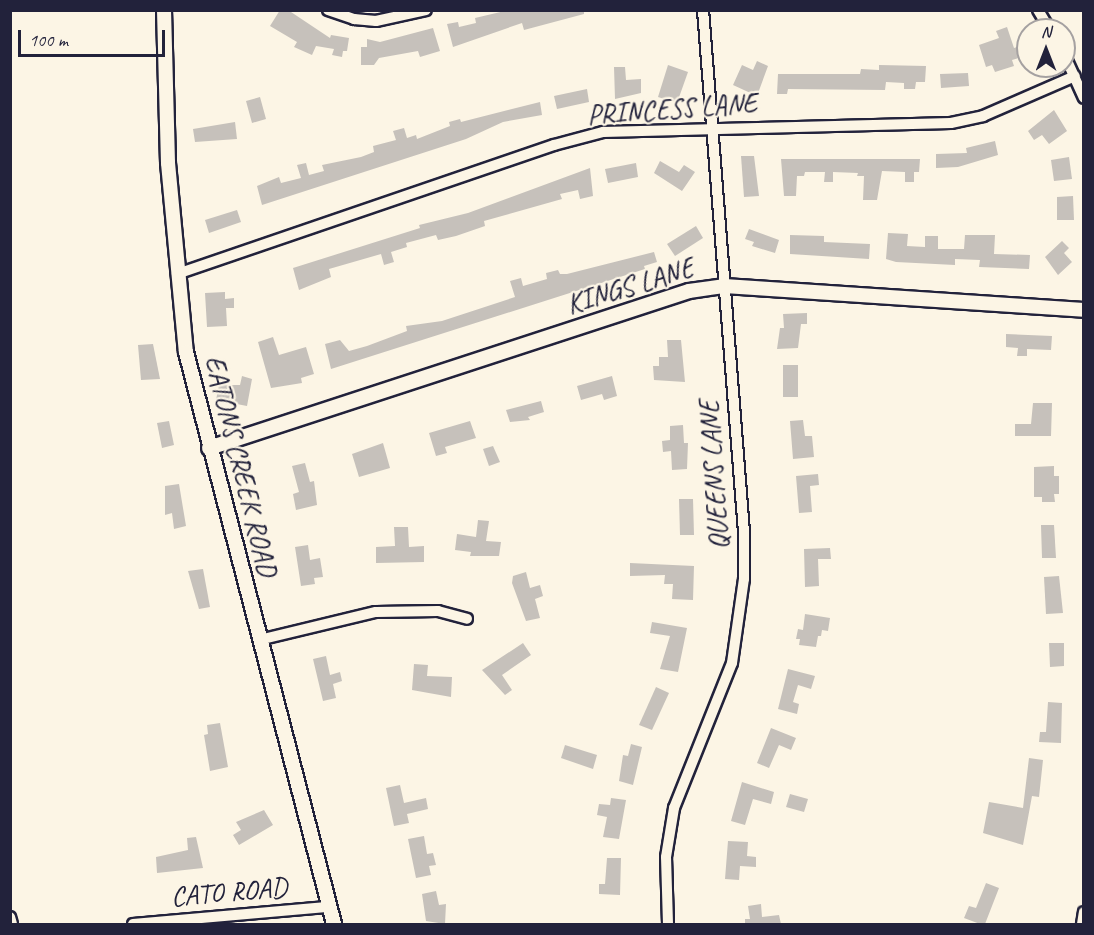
<!DOCTYPE html>
<style>
body{margin:0}
#map{position:relative;width:1094px;height:935px;overflow:hidden;background:#fcf5e5;font-family:Caveat,sans-serif}
div>[style]{position:absolute}
[style*='--x']{left:calc(var(--x)*1px);top:calc(var(--y)*1px);width:calc(var(--w)*1px);rotate:calc(var(--a)*1deg)}
.building>*{inset:0;background:#c6c1bb}
.roads{filter:drop-shadow(2px 0 #22223b) drop-shadow(-2px 0 #22223b) drop-shadow(0 2px #22223b) drop-shadow(0 -2px #22223b)}
.minor>*{height:10px;margin:-5px;padding:0 5px;transform-origin:5px;border-radius:5px;background:#fcf5e5}
.tertiary>*{height:14px;margin:-7px;padding:0 7px;transform-origin:7px;border-radius:7px;background:#fcf5e5}
span{translate:-50% -50%;white-space:nowrap;text-align:center;line-height:1.15;-webkit-text-stroke:4.5px #fcf5e5;paint-order:stroke}
.street-label{font-size:28px;color:#22223b}
.frame{position:absolute;inset:0;border:12px solid #22223b;pointer-events:none}
.north{position:absolute;left:1016px;top:18px;width:60px;height:60px;box-sizing:border-box;background:#fcf5e5;border:2px solid #a5a1a1;border-radius:50%;rotate:0deg;font-size:16px;font-weight:700;line-height:24px;text-align:center;color:#22223b}
.north::after{content:'';display:block;margin:auto;width:21px;height:27px;background:#22223b;clip-path:polygon(50% 0,100% 100%,50% 72%,0 100%)}
.scale{position:absolute;left:18px;top:30px;width:147px;height:27px;box-sizing:border-box;border:3px solid #22223b;border-top:0;padding-left:8px;font-size:18px;line-height:21px;white-space:nowrap;color:#22223b;-webkit-text-stroke:4px #fcf5e5;paint-order:stroke}
</style>
<div id="map">
<div class="building">
<i style="clip-path:polygon(280px 10px,288px 10px,330px 38px,331px 35px,349px 38px,347px 51px,343px 51px,342px 57px,332px 55px,334px 49px,316px 46px,312px 55px,294px 47px,297px 42px,270px 26px)"></i>
<i style="clip-path:polygon(509px 10px,584px 10px,584px 14px,524px 30px,522px 23px,453px 47px,447px 24px,458px 22px,459px 27px,476px 23px,475px 18px)"></i>
<i style="clip-path:polygon(1007px 27px,1014px 48px,1028px 44px,1028px 55px,1012px 60px,1014px 66px,995px 72px,992px 65px,986px 67px,979px 45px,999px 38px,996px 31px)"></i>
<i style="clip-path:polygon(433px 28px,440px 51px,420px 57px,418px 51px,379px 58px,374px 65px,361px 65px,361px 47px,367px 47px,367px 39px,380px 42px)"></i>
<i style="clip-path:polygon(757px 61px,768px 66px,757px 96px,733px 85px,742px 65px,753px 70px)"></i>
<i style="clip-path:polygon(668px 65px,688px 72px,677px 103px,658px 97px)"></i>
<i style="clip-path:polygon(879px 65px,926px 66px,925px 82px,916px 82px,915px 89px,904px 89px,904px 83px,886px 82px,885px 90px,788px 89px,787px 94px,777px 94px,778px 74px,860px 74px,861px 69px,879px 70px)"></i>
<i style="clip-path:polygon(614px 67px,625px 67px,626px 80px,641px 79px,641px 93px,615px 99px)"></i>
<i style="clip-path:polygon(968px 73px,969px 86px,941px 88px,940px 74px)"></i>
<i style="clip-path:polygon(587px 89px,589px 102px,557px 109px,554px 96px)"></i>
<i style="clip-path:polygon(260px 97px,266px 119px,252px 123px,246px 101px)"></i>
<i style="clip-path:polygon(540px 102px,542px 115px,503px 122px,466px 139px,262px 205px,257px 186px,279px 177px,281px 183px,301px 178px,297px 165px,306px 163px,309px 175px,324px 171px,322px 165px,361px 157px,374px 152px,373px 146px,396px 140px,393px 131px,404px 128px,407px 138px,416px 135px,417px 139px,450px 126px,449px 122px,460px 119px,461px 122px)"></i>
<i style="clip-path:polygon(1054px 110px,1067px 131px,1049px 144px,1042px 135px,1034px 140px,1028px 131px)"></i>
<i style="clip-path:polygon(235px 122px,237px 139px,195px 142px,193px 129px)"></i>
<i style="clip-path:polygon(995px 141px,998px 155px,958px 167px,936px 168px,936px 154px,967px 153px,966px 148px)"></i>
<i style="clip-path:polygon(741px 156px,754px 156px,759px 196px,744px 197px)"></i>
<i style="clip-path:polygon(1069px 157px,1072px 179px,1054px 181px,1051px 160px)"></i>
<i style="clip-path:polygon(781px 159px,920px 159px,919px 172px,914px 172px,914px 182px,905px 182px,905px 172px,882px 171px,877px 200px,863px 200px,864px 176px,857px 176px,858px 173px,833px 172px,833px 182px,824px 182px,825px 172px,805px 172px,804px 176px,797px 176px,796px 196px,784px 196px)"></i>
<i style="clip-path:polygon(660px 161px,679px 172px,684px 165px,695px 172px,682px 191px,654px 173px)"></i>
<i style="clip-path:polygon(636px 163px,638px 177px,608px 183px,605px 169px)"></i>
<i style="clip-path:polygon(590px 168px,593px 196px,580px 199px,578px 190px,560px 194px,562px 199px,484px 221px,485px 226px,456px 236px,438px 240px,436px 235px,406px 243px,407px 247px,391px 252px,394px 262px,384px 265px,381px 254px,329px 269px,331px 277px,299px 290px,293px 268px,420px 228px,419px 225px,468px 213px)"></i>
<i style="clip-path:polygon(1073px 196px,1074px 220px,1057px 220px,1057px 197px)"></i>
<i style="clip-path:polygon(237px 210px,241px 222px,209px 233px,205px 220px)"></i>
<i style="clip-path:polygon(696px 226px,703px 238px,675px 256px,667px 244px)"></i>
<i style="clip-path:polygon(749px 229px,779px 240px,775px 253px,752px 246px,754px 242px,745px 239px)"></i>
<i style="clip-path:polygon(888px 233px,908px 234px,907px 246px,925px 247px,925px 236px,938px 236px,938px 249px,964px 249px,965px 235px,995px 235px,994px 254px,1030px 255px,1029px 269px,979px 267px,980px 260px,955px 259px,955px 265px,896px 262px,886px 259px)"></i>
<i style="clip-path:polygon(790px 235px,824px 236px,824px 242px,870px 244px,869px 259px,790px 254px)"></i>
<i style="clip-path:polygon(1062px 241px,1069px 248px,1064px 253px,1072px 262px,1058px 275px,1045px 257px)"></i>
<i style="clip-path:polygon(654px 252px,657px 262px,644px 266px,645px 269px,331px 369px,325px 344px,340px 340px,349px 351px,367px 346px,407px 331px,406px 326px,442px 321px,515px 297px,510px 281px,521px 278px,523px 286px,547px 279px,546px 273px,558px 270px,560px 274px,567px 274px)"></i>
<i style="clip-path:polygon(225px 292px,225px 299px,234px 298px,234px 308px,226px 308px,227px 326px,207px 327px,205px 293px)"></i>
<i style="clip-path:polygon(807px 313px,807px 324px,801px 324px,798px 348px,777px 349px,780px 328px,784px 328px,783px 314px)"></i>
<i style="clip-path:polygon(1006px 334px,1052px 336px,1051px 350px,1027px 349px,1027px 356px,1017px 356px,1018px 348px,1006px 347px)"></i>
<i style="clip-path:polygon(273px 337px,279px 355px,306px 347px,314px 374px,301px 378px,302px 383px,271px 388px,258px 342px)"></i>
<i style="clip-path:polygon(667px 340px,681px 340px,685px 382px,654px 380px,653px 366px,659px 366px,659px 357px,668px 357px)"></i>
<i style="clip-path:polygon(153px 344px,160px 379px,141px 380px,138px 345px)"></i>
<i style="clip-path:polygon(783px 365px,798px 365px,798px 397px,783px 397px)"></i>
<i style="clip-path:polygon(242px 376px,252px 379px,247px 406px,216px 400px,219px 385px,240px 385px)"></i>
<i style="clip-path:polygon(612px 376px,617px 396px,604px 400px,602px 394px,581px 400px,577px 386px)"></i>
<i style="clip-path:polygon(541px 401px,544px 412px,528px 417px,530px 420px,510px 422px,506px 410px)"></i>
<i style="clip-path:polygon(1033px 403px,1052px 403px,1051px 436px,1015px 436px,1015px 424px,1031px 424px)"></i>
<i style="clip-path:polygon(803px 420px,805px 436px,812px 436px,814px 457px,793px 459px,790px 421px)"></i>
<i style="clip-path:polygon(169px 421px,174px 445px,162px 448px,157px 423px)"></i>
<i style="clip-path:polygon(470px 421px,476px 438px,445px 447px,447px 453px,436px 456px,429px 433px)"></i>
<i style="clip-path:polygon(683px 425px,684px 443px,688px 443px,687px 469px,672px 470px,671px 451px,663px 452px,662px 441px,670px 440px,670px 426px)"></i>
<i style="clip-path:polygon(383px 443px,390px 468px,359px 477px,352px 454px)"></i>
<i style="clip-path:polygon(493px 446px,500px 462px,489px 466px,483px 449px)"></i>
<i style="clip-path:polygon(305px 463px,310px 482px,314px 481px,317px 505px,296px 510px,293px 494px,299px 492px,292px 466px)"></i>
<i style="clip-path:polygon(1054px 466px,1054px 476px,1059px 476px,1059px 494px,1054px 494px,1055px 502px,1042px 502px,1042px 497px,1034px 497px,1034px 467px)"></i>
<i style="clip-path:polygon(818px 474px,819px 485px,810px 486px,812px 512px,799px 513px,796px 476px)"></i>
<i style="clip-path:polygon(179px 484px,186px 526px,174px 529px,172px 513px,165px 515px,165px 486px)"></i>
<i style="clip-path:polygon(679px 499px,693px 499px,694px 535px,680px 535px)"></i>
<i style="clip-path:polygon(478px 520px,489px 521px,486px 541px,501px 542px,499px 556px,470px 556px,471px 552px,455px 550px,457px 534px,476px 537px)"></i>
<i style="clip-path:polygon(1041px 525px,1054px 525px,1056px 558px,1042px 558px)"></i>
<i style="clip-path:polygon(394px 527px,408px 527px,409px 547px,424px 546px,424px 562px,376px 563px,376px 547px,395px 546px)"></i>
<i style="clip-path:polygon(308px 545px,310px 560px,320px 558px,323px 577px,314px 578px,315px 584px,301px 586px,295px 547px)"></i>
<i style="clip-path:polygon(830px 548px,831px 559px,818px 559px,819px 586px,805px 587px,804px 549px)"></i>
<i style="clip-path:polygon(630px 563px,694px 566px,693px 600px,672px 599px,673px 584px,664px 584px,665px 575px,630px 576px)"></i>
<i style="clip-path:polygon(203px 569px,210px 607px,199px 609px,188px 571px)"></i>
<i style="clip-path:polygon(526px 572px,530px 588px,540px 585px,543px 596px,535px 599px,540px 618px,526px 621px,512px 583px,513px 576px)"></i>
<i style="clip-path:polygon(1059px 576px,1063px 613px,1046px 614px,1044px 577px)"></i>
<i style="clip-path:polygon(805px 614px,830px 618px,828px 631px,822px 630px,821px 636px,818px 636px,816px 647px,799px 645px,800px 639px,796px 639px,798px 629px,803px 630px)"></i>
<i style="clip-path:polygon(652px 622px,687px 628px,678px 672px,660px 669px,670px 636px,650px 633px)"></i>
<i style="clip-path:polygon(523px 643px,531px 655px,502px 675px,512px 690px,505px 695px,482px 670px)"></i>
<i style="clip-path:polygon(1049px 643px,1064px 643px,1064px 666px,1050px 667px)"></i>
<i style="clip-path:polygon(326px 656px,330px 675px,340px 672px,342px 681px,333px 684px,336px 698px,323px 701px,313px 659px)"></i>
<i style="clip-path:polygon(414px 664px,428px 665px,427px 676px,452px 677px,451px 697px,412px 690px)"></i>
<i style="clip-path:polygon(788px 669px,815px 676px,811px 689px,798px 685px,793px 702px,799px 704px,797px 714px,778px 709px)"></i>
<i style="clip-path:polygon(656px 687px,669px 693px,652px 730px,639px 725px)"></i>
<i style="clip-path:polygon(1048px 702px,1062px 703px,1061px 743px,1039px 742px,1040px 732px,1046px 732px)"></i>
<i style="clip-path:polygon(220px 723px,228px 767px,210px 771px,204px 735px,208px 734px,207px 725px)"></i>
<i style="clip-path:polygon(771px 728px,796px 738px,791px 750px,779px 745px,769px 768px,757px 763px)"></i>
<i style="clip-path:polygon(631px 744px,642px 747px,633px 785px,619px 781px,623px 755px,628px 756px)"></i>
<i style="clip-path:polygon(565px 745px,597px 755px,593px 769px,561px 758px)"></i>
<i style="clip-path:polygon(1029px 758px,1043px 760px,1039px 797px,1032px 796px,1023px 845px,983px 833px,989px 802px,1023px 808px)"></i>
<i style="clip-path:polygon(742px 782px,774px 792px,771px 804px,753px 799px,745px 825px,731px 821px)"></i>
<i style="clip-path:polygon(400px 785px,404px 803px,426px 798px,428px 809px,407px 814px,409px 823px,394px 826px,386px 788px)"></i>
<i style="clip-path:polygon(790px 794px,808px 799px,804px 812px,786px 807px)"></i>
<i style="clip-path:polygon(611px 798px,626px 800px,619px 839px,603px 837px,607px 817px,597px 815px,599px 804px,610px 805px)"></i>
<i style="clip-path:polygon(264px 810px,273px 825px,239px 845px,233px 835px,241px 830px,236px 822px)"></i>
<i style="clip-path:polygon(424px 836px,427px 854px,433px 853px,436px 865px,429px 866px,431px 875px,416px 878px,408px 839px)"></i>
<i style="clip-path:polygon(196px 837px,203px 868px,157px 873px,156px 857px,188px 850px,187px 838px)"></i>
<i style="clip-path:polygon(728px 841px,748px 842px,747px 856px,756px 857px,756px 867px,740px 866px,739px 880px,725px 879px)"></i>
<i style="clip-path:polygon(607px 858px,621px 858px,620px 895px,599px 894px,599px 884px,605px 884px)"></i>
<i style="clip-path:polygon(986px 883px,999px 888px,985px 924px,980px 924px,964px 918px,969px 906px,976px 908px)"></i>
<i style="clip-path:polygon(436px 891px,439px 905px,446px 904px,445px 924px,426px 921px,422px 894px)"></i>
<i style="clip-path:polygon(761px 904px,762px 917px,779px 915px,781px 924px,745px 924px,745px 919px,750px 919px,748px 906px)"></i>
</div>
<div class="roads">
<div class="minor">
<i style="--x:328;--y:10;--w:28;--a:19"></i>
<i style="--x:354;--y:19;--w:22;--a:5"></i>
<i style="--x:376;--y:21;--w:51;--a:-12.4"></i>
<i style="--x:1038;--y:10;--w:23;--a:59"></i>
<i style="--x:1064;--y:54;--w:48;--a:65.6"></i>
<i style="--x:177;--y:274;--w:398;--a:-18.9"></i>
<i style="--x:554;--y:145;--w:51;--a:-14.9"></i>
<i style="--x:603;--y:132;--w:348;--a:-1.5"></i>
<i style="--x:951;--y:123;--w:33;--a:-12"></i>
<i style="--x:983;--y:116;--w:100;--a:-23.5"></i>
<i style="--x:259;--y:640;--w:120;--a:-13.5"></i>
<i style="--x:376;--y:612;--w:62;--a:-0.9"></i>
<i style="--x:438;--y:611;--w:30;--a:15"></i>
<i style="--x:10;--y:917;--w:7;--a:74"></i>
<i style="--x:133;--y:924;--w:197;--a:-5"></i>
<i style="--x:668;--y:924;--w:67;--a:-91.7"></i>
<i style="--x:666;--y:857;--w:50;--a:-80.7"></i>
<i style="--x:674;--y:808;--w:156;--a:-68.2"></i>
<i style="--x:732;--y:663;--w:85;--a:-81.9"></i>
<i style="--x:744;--y:579;--w:47;--a:-90"></i>
<i style="--x:744;--y:532;--w:524;--a:-94.49"></i>
<i style="--x:1082;--y:924;--w:12;--a:-81"></i>
</div>
<div class="tertiary">
<i style="--x:164;--y:10;--w:153;--a:88.5"></i>
<i style="--x:168;--y:163;--w:190;--a:84.6"></i>
<i style="--x:186;--y:352;--w:591;--a:75.49"></i>
<i style="--x:209;--y:448;--w:505;--a:-18.11"></i>
<i style="--x:689;--y:291;--w:35;--a:-8"></i>
<i style="--x:724;--y:286;--w:361;--a:3.8"></i>
</div>
</div>
<div class="street-label">
<span style="left:672px;top:109px;rotate:-4deg">PRINCESS LANE</span>
<span style="left:630px;top:286px;rotate:-17deg">KINGS LANE</span>
<span style="left:241px;top:466px;rotate:76deg">EATONS CREEK ROAD</span>
<span style="left:714px;top:475px;rotate:-94deg">QUEENS LANE</span>
<span style="left:229px;top:892px;rotate:-5deg">CATO ROAD</span>
</div>
<div class="frame"></div>
<div class="north">N</div>
<div class="scale">100 m</div>
</div>
